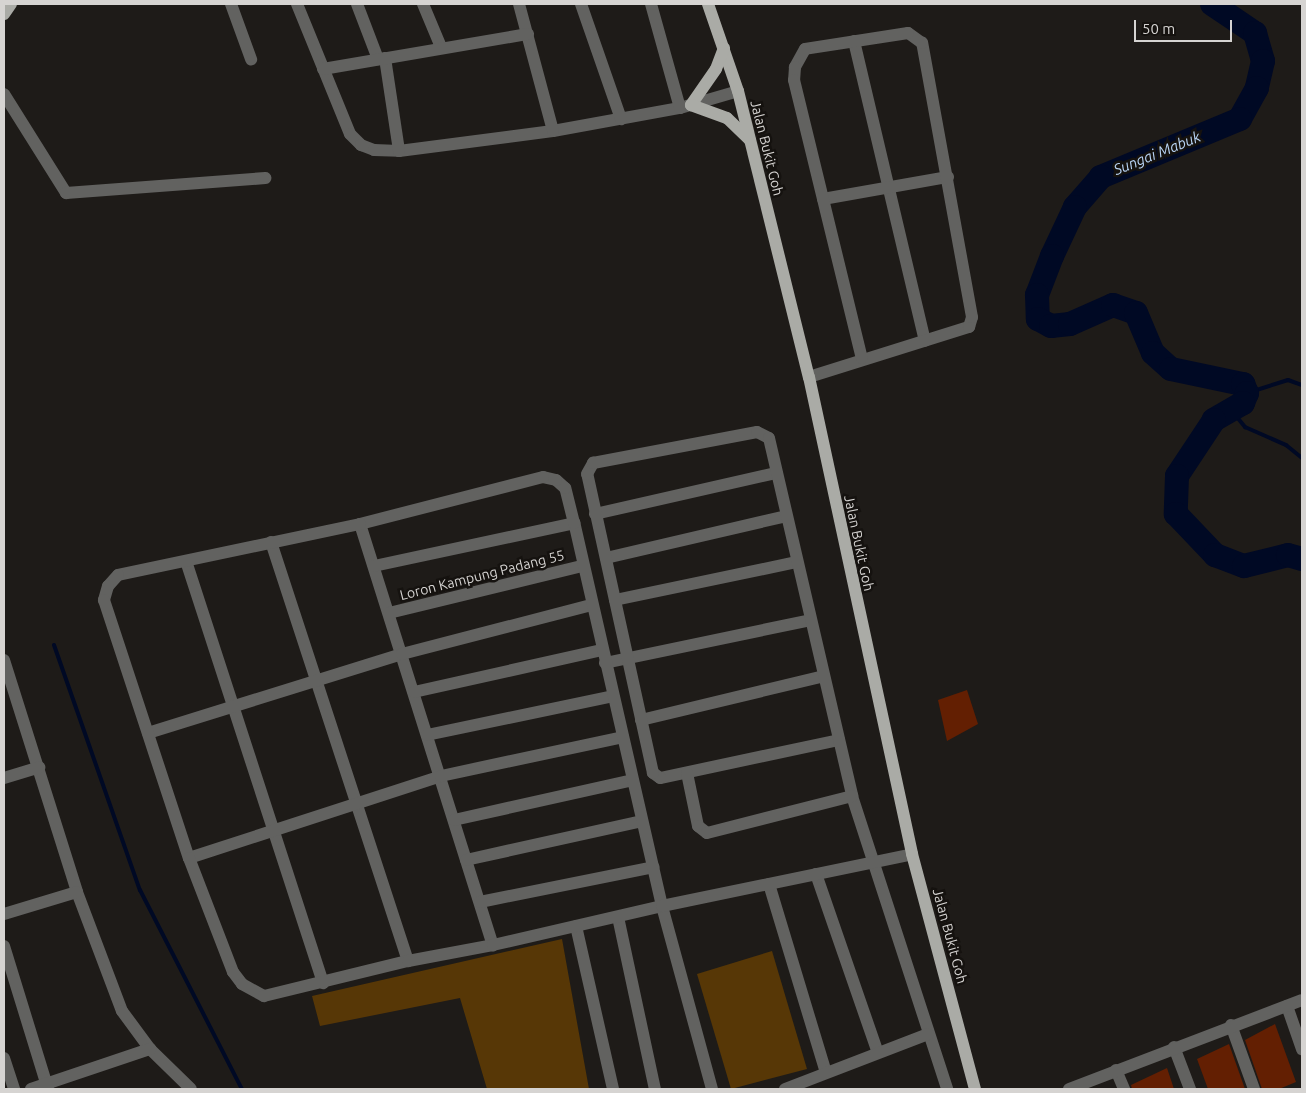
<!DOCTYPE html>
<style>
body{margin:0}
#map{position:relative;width:1306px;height:1093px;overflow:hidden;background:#1e1b18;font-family:Ubuntu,sans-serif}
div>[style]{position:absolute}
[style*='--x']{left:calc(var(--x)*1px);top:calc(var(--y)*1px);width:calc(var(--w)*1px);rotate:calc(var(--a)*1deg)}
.green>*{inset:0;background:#573706}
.stream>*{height:4px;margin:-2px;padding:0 2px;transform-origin:2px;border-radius:2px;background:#000924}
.river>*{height:24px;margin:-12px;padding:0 12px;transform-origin:12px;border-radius:12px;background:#000924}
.building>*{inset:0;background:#631f02}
.minor>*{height:12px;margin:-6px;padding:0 6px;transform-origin:6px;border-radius:6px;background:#626260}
.major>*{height:12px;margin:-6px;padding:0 6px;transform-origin:6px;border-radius:6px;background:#aaaba6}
span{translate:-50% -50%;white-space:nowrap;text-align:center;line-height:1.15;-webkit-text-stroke:5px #15120f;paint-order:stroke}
.street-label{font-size:14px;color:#d6d4d2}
.water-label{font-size:15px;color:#b9d4f5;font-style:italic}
.frame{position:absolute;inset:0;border:5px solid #d6d4d2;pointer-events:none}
.scale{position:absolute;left:1134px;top:20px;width:98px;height:22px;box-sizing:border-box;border:2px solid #d6d4d2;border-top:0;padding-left:6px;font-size:15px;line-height:18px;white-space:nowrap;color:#d6d4d2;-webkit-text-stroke:4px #15120f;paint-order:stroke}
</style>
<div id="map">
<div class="green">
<i style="clip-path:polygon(562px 939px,589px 1089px,487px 1089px,460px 998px,320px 1026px,312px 996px)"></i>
<i style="clip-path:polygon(772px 951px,807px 1069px,731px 1089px,697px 974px)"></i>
</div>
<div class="stream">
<i style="--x:1247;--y:393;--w:43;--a:-17.6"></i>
<i style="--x:1288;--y:380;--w:15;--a:20"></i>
<i style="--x:1232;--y:411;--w:21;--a:51"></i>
<i style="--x:1245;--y:427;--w:45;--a:23.7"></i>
<i style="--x:1286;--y:445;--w:21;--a:39"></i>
<i style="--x:54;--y:645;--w:260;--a:70.7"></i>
<i style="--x:140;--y:890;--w:224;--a:62.9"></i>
</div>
<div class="river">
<i style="--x:1212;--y:4;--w:52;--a:34"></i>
<i style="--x:1255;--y:33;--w:29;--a:74"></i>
<i style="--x:1263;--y:61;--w:28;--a:103"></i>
<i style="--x:1257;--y:88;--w:35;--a:119"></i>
<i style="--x:1240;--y:119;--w:151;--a:157.4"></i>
<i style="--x:1101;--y:177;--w:40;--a:131"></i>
<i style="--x:1075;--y:207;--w:54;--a:115.1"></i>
<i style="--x:1052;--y:256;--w:42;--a:111"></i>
<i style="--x:1037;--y:295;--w:24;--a:88"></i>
<i style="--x:1038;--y:319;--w:15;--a:28"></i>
<i style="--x:1051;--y:326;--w:19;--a:-6"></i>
<i style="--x:1070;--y:324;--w:47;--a:-23.8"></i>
<i style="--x:1113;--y:305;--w:24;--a:19"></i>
<i style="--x:1136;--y:313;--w:43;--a:67"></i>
<i style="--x:1153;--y:353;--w:24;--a:42"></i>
<i style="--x:1171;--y:369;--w:74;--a:11.8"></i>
<i style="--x:1243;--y:384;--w:10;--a:66"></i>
<i style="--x:1247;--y:393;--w:11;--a:112"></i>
<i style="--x:1243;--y:403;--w:34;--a:150"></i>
<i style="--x:1214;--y:420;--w:67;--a:123.5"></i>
<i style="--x:1177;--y:476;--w:38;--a:92"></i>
<i style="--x:1176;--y:514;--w:57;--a:46.4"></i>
<i style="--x:1215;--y:555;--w:31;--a:21"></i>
<i style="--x:1244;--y:566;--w:45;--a:-14"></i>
<i style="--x:1288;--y:555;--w:15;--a:16"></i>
</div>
<div class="building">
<i style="clip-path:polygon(967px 690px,978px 724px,947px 741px,938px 700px)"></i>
<i style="clip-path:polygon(1275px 1024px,1296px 1082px,1279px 1089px,1262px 1089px,1245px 1040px)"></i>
<i style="clip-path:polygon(1229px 1044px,1245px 1089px,1208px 1089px,1197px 1059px)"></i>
<i style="clip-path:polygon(1167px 1068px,1174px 1089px,1132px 1089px,1131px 1085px)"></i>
</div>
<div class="minor">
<i style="--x:231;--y:4;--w:59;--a:70"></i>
<i style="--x:297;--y:4;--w:140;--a:67.8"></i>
<i style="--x:350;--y:134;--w:16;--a:45"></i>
<i style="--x:361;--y:145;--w:14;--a:21"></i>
<i style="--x:374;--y:150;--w:25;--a:2"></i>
<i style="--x:399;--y:151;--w:155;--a:-7.4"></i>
<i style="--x:553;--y:131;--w:129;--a:-10.3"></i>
<i style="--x:680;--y:108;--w:60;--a:-16.3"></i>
<i style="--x:357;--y:4;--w:59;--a:69.1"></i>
<i style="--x:423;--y:4;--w:47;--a:67.3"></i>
<i style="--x:519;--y:4;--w:131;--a:75"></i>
<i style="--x:581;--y:4;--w:122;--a:70.8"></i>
<i style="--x:651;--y:4;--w:108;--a:74.4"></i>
<i style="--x:854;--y:41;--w:308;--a:76.7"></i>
<i style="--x:385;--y:58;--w:94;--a:81.4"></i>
<i style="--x:323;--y:69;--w:208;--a:-9.7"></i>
<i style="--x:4;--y:94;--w:117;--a:57.9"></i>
<i style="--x:66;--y:193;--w:200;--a:-4.3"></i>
<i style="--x:823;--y:199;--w:127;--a:-10"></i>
<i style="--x:809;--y:377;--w:168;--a:-17.4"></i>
<i style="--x:969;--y:327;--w:10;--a:-73"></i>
<i style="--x:972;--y:317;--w:279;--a:-100.3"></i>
<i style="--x:922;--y:43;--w:17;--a:-144"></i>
<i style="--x:908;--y:33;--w:104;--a:171.2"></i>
<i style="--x:805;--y:49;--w:21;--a:119"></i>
<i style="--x:795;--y:67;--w:13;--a:94"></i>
<i style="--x:794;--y:80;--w:286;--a:76.3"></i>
<i style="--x:595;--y:514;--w:186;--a:-12.8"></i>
<i style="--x:360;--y:524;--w:442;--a:72.5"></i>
<i style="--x:271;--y:542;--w:441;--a:71.9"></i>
<i style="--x:606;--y:558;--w:185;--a:-13.1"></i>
<i style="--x:186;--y:561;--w:444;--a:72"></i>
<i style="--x:374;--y:566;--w:205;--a:-12.1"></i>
<i style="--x:615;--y:600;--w:186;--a:-11.8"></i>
<i style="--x:389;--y:613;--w:199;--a:-13.7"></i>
<i style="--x:4;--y:660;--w:243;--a:72.5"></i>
<i style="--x:77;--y:892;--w:127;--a:69.3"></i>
<i style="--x:122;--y:1011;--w:47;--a:53.6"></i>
<i style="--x:150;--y:1049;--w:57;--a:44.3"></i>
<i style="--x:605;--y:663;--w:210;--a:-11.8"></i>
<i style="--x:414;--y:692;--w:193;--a:-12.6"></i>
<i style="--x:641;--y:720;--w:188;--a:-13.5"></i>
<i style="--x:148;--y:733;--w:266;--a:-17.3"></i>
<i style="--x:402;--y:654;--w:196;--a:-14.5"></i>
<i style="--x:427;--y:735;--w:190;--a:-11.8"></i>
<i style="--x:839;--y:740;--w:183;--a:168"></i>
<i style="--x:660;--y:778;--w:9;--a:-144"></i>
<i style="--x:653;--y:773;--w:306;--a:-102.4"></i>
<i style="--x:587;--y:474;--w:13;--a:-61"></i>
<i style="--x:593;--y:463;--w:167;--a:-10.7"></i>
<i style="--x:757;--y:432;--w:13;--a:27"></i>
<i style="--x:769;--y:438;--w:367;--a:76.9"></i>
<i style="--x:852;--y:796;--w:308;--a:72"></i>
<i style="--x:687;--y:773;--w:54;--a:78.3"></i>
<i style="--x:698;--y:826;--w:11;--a:38"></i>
<i style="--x:707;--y:833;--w:150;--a:-14.3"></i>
<i style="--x:4;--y:778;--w:37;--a:-17"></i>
<i style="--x:454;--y:820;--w:183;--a:-12.6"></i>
<i style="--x:189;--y:858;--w:265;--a:-18"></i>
<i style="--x:441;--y:776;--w:186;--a:-12.1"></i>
<i style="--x:466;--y:860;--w:180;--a:-12.5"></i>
<i style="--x:816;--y:874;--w:189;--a:70.9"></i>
<i style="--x:769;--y:884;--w:197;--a:73.2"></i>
<i style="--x:480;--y:902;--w:177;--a:-11.4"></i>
<i style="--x:4;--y:914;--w:76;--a:-16.8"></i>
<i style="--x:618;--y:917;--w:176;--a:77.9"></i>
<i style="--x:576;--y:926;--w:167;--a:77.2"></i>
<i style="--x:4;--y:946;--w:150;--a:72.9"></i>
<i style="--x:1287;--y:1006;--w:46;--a:70.8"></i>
<i style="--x:1231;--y:1025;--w:68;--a:70.2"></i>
<i style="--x:1174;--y:1047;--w:45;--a:69.1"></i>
<i style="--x:4;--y:1058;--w:33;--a:72"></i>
<i style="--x:1116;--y:1070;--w:21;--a:67"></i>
<i style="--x:31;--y:1089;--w:126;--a:-18.6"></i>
<i style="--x:712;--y:1089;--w:190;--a:-105.3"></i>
<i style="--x:662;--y:906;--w:393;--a:-102.9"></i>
<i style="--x:574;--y:523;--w:36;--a:-104"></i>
<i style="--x:565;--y:488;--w:12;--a:-138"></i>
<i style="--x:556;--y:480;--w:13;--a:-167"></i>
<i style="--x:543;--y:477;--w:189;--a:165.6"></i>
<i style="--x:360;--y:524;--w:247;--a:168.1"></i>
<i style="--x:118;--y:575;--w:15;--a:132"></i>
<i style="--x:108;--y:586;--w:15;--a:106"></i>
<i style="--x:104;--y:600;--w:272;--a:71.8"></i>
<i style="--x:189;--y:858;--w:122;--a:68.9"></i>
<i style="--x:233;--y:972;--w:15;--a:53"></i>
<i style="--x:242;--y:984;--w:25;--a:29"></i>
<i style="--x:264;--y:996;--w:148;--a:-13.7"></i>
<i style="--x:408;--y:961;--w:86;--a:-10.7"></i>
<i style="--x:493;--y:945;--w:173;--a:-13"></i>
<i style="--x:662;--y:906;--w:255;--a:-11.7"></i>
<i style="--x:785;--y:1089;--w:153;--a:-21"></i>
<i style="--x:1069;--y:1089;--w:249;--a:-20.9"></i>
</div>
<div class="major">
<i style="--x:708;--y:4;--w:92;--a:71"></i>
<i style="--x:738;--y:91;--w:295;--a:76.1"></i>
<i style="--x:809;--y:377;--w:488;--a:77.8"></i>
<i style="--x:912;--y:854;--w:243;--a:75"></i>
<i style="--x:4;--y:14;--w:12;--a:-55"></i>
<i style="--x:724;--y:48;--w:22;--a:111"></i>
<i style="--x:716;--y:69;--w:44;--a:124.8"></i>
<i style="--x:691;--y:105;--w:38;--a:20"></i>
<i style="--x:727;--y:118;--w:32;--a:44"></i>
</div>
<div class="street-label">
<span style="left:767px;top:148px;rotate:76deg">Jalan Bukit Goh</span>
<span style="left:859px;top:543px;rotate:78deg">Jalan Bukit Goh</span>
<span style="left:482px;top:575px;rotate:-14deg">Loron Kampung Padang 55</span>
<span style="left:950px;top:936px;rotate:75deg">Jalan Bukit Goh</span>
</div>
<div class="water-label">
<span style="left:1157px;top:153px;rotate:-22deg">Sungai Mabuk</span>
</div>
<div class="frame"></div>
<div class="scale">50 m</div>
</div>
